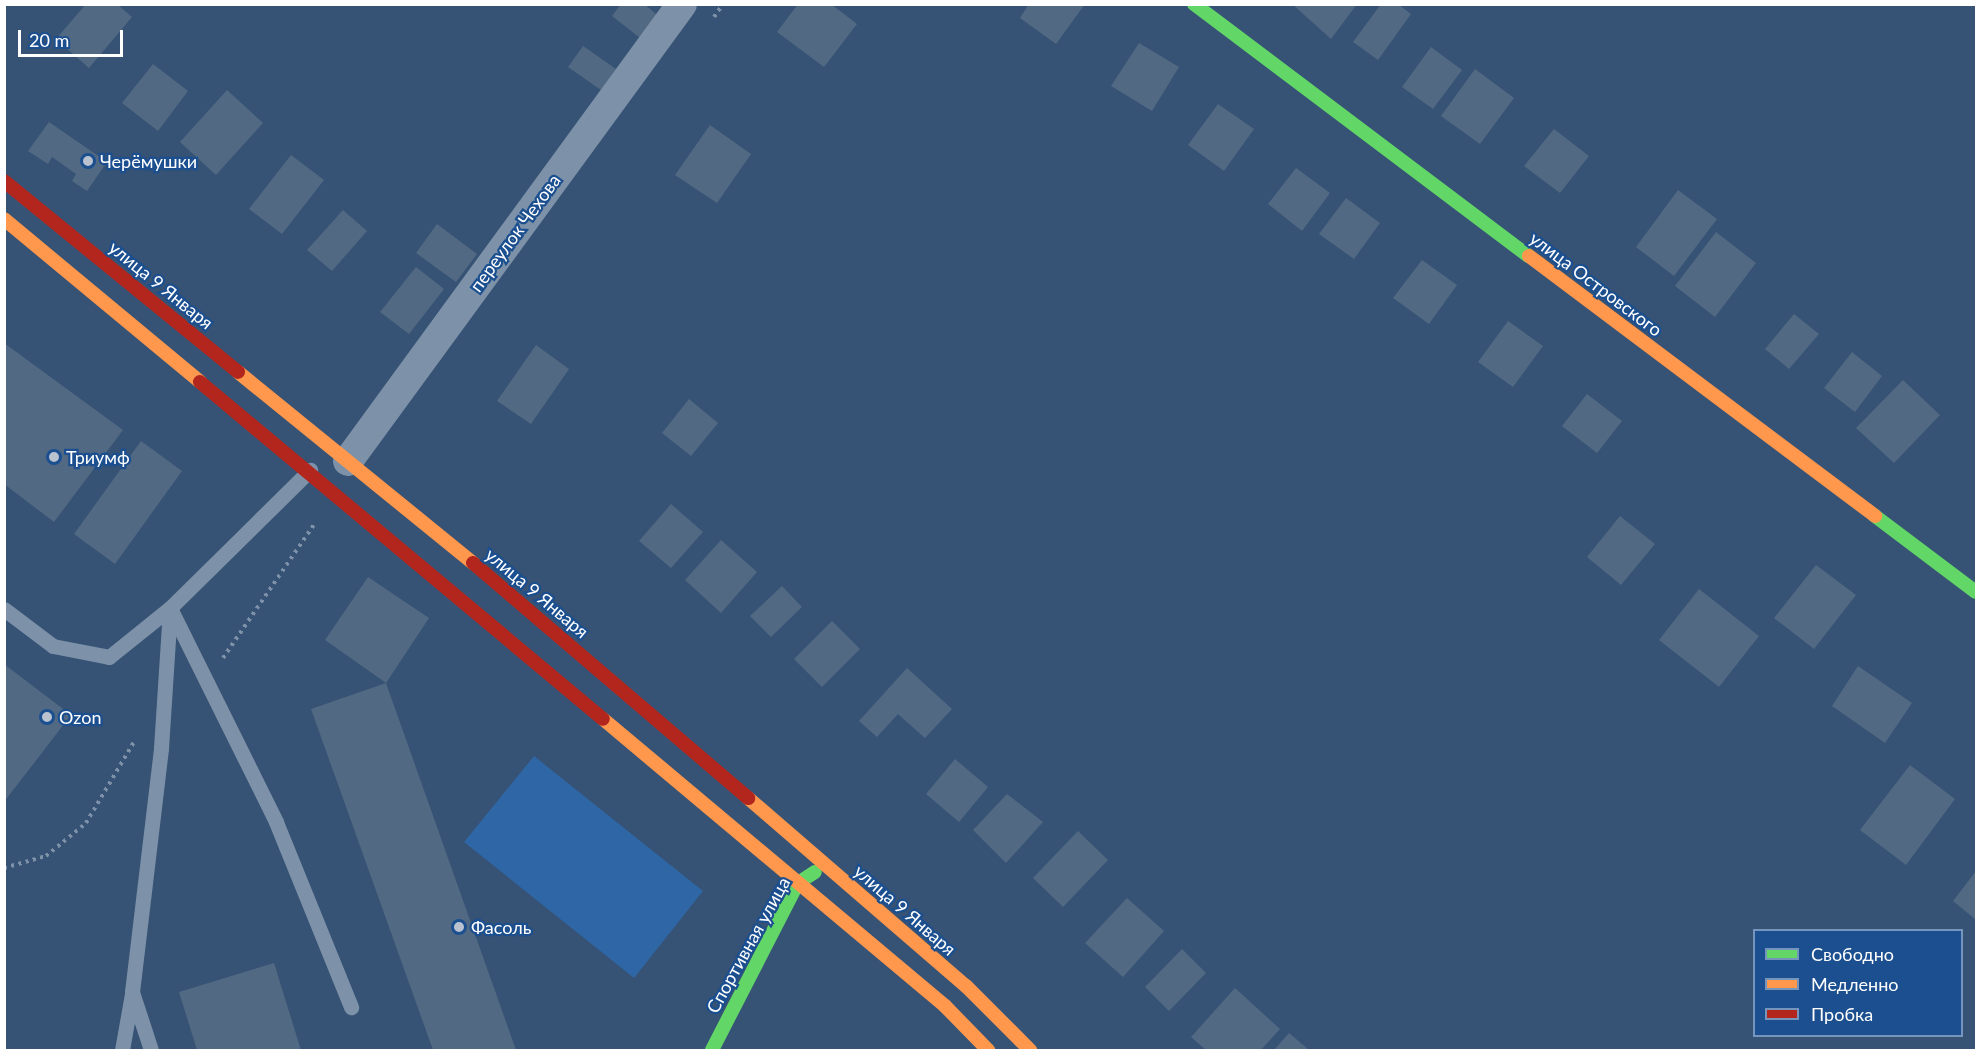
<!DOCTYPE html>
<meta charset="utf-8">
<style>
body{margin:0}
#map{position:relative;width:1981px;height:1055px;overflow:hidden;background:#365274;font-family:Lato,sans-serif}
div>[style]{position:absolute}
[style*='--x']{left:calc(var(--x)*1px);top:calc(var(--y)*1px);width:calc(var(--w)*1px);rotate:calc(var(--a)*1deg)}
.green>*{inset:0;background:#2f66a5}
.building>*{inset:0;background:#526984}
.path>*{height:4px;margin-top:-2px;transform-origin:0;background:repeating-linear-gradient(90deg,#7d92a8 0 3px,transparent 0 7.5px)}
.lane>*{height:15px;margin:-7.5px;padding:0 7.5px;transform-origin:7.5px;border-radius:7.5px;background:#7d92a8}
.street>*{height:30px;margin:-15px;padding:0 15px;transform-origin:15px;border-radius:15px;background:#7d92a8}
.fast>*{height:14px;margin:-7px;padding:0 7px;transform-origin:7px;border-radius:7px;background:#63d668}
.slow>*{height:14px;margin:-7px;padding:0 7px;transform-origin:7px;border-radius:7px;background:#ff974d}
.jam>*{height:14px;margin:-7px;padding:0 7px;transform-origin:7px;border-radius:7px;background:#b3261e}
.dots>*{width:16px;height:16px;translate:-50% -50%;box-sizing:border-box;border:3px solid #1b4f8f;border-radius:50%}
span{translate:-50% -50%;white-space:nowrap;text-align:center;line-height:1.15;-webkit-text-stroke:4.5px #1b4f8f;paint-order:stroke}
.poi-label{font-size:18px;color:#fff}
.left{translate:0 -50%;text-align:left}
.street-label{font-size:18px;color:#fff}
.frame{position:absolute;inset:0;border:6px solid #fff;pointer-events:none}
.legend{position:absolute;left:1753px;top:929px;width:210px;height:108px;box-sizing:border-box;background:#1b4f8f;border:2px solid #7695bc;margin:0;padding:8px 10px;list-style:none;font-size:18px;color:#fff}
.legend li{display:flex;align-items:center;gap:12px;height:30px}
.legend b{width:30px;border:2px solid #7695bc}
.scale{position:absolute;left:18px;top:30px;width:105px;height:27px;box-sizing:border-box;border:3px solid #fff;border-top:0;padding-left:8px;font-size:18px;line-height:21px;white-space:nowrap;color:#fff;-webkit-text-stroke:4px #1b4f8f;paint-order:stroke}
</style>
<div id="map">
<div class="green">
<i style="clip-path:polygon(534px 756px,703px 891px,634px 978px,464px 842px)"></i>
</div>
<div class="building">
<i style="clip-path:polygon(86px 4px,117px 4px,132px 17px,89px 68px,56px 39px)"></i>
<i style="clip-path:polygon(621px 4px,644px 4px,662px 19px,644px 41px,612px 16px)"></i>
<i style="clip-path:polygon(798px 4px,831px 4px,857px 24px,824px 67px,777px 32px)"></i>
<i style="clip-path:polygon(1029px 4px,1085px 4px,1056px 44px,1020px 18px)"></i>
<i style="clip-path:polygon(1292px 4px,1357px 4px,1331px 39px)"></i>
<i style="clip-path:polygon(1381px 4px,1398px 4px,1411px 14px,1378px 60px,1353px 42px)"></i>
<i style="clip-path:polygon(1139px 43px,1179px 67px,1152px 111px,1111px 86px)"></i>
<i style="clip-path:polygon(583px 46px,616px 69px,601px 90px,568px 67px)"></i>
<i style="clip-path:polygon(1431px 47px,1462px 70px,1433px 109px,1402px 87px)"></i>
<i style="clip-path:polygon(153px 64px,188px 91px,158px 131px,122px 103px)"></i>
<i style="clip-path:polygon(1475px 69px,1514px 98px,1480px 144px,1441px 116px)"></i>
<i style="clip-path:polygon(227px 90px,263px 123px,216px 175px,180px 142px)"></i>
<i style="clip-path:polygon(1218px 104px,1254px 129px,1224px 171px,1188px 145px)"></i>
<i style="clip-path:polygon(49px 122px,107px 162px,87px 191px,72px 181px,76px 174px,52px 157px,48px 164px,28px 151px)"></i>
<i style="clip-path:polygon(710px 125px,751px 154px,717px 203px,675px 175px)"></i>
<i style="clip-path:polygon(1554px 129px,1589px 156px,1560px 193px,1524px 166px)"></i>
<i style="clip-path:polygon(291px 155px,324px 180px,282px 234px,249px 209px)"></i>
<i style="clip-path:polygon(1296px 168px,1330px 193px,1302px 231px,1268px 204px)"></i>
<i style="clip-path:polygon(1678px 190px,1717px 219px,1674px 276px,1636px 247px)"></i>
<i style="clip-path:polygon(1346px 198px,1380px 223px,1354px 259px,1319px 234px)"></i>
<i style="clip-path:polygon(343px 210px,367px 231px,332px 271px,307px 250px)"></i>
<i style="clip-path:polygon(437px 224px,477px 254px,456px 282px,416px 253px)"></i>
<i style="clip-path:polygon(1716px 232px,1756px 263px,1715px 317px,1675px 286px)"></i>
<i style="clip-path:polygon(1422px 260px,1457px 285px,1429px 324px,1393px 298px)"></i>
<i style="clip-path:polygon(416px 267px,444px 289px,409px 334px,380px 312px)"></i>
<i style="clip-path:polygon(1794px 314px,1819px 334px,1789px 369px,1765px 349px)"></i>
<i style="clip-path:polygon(1508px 321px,1543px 346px,1513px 387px,1478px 362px)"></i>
<i style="clip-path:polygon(4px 343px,123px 430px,54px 522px,4px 484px)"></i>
<i style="clip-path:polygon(536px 345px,569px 369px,531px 424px,497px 401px)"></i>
<i style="clip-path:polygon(1852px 352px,1882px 376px,1855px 412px,1824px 388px)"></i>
<i style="clip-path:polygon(1903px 380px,1940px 415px,1894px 463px,1856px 428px)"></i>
<i style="clip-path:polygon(1587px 394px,1622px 421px,1597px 453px,1562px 426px)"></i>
<i style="clip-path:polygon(689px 399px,718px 423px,691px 456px,662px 433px)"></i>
<i style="clip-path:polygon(141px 441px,182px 471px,115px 564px,74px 534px)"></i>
<i style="clip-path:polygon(671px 504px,703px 532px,671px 568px,639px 541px)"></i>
<i style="clip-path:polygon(1620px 516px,1655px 544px,1621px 585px,1587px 557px)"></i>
<i style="clip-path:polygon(721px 540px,757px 572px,721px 613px,685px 580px)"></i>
<i style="clip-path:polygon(1816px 565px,1856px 595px,1814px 649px,1774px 618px)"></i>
<i style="clip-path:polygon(368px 577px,429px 618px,386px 683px,325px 640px)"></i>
<i style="clip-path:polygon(782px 586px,802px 607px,771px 637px,750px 616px)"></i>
<i style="clip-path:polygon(1699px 589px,1759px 636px,1719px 687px,1659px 640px)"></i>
<i style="clip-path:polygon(832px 621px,860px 649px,822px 687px,794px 659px)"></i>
<i style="clip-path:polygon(4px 664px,71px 715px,4px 802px)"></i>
<i style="clip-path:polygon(1858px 666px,1912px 703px,1885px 743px,1832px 706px)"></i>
<i style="clip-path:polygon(907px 668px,952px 709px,925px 738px,898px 714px,877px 737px,859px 721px)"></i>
<i style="clip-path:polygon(386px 683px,516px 1050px,433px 1050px,311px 709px)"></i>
<i style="clip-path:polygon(955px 759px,988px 787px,959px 822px,926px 794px)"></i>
<i style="clip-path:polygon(1910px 765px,1955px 799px,1906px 865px,1860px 830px)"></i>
<i style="clip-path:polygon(1007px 794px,1043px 822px,1006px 863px,973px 830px)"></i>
<i style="clip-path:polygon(1078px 831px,1108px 860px,1063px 907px,1033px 878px)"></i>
<i style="clip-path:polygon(1976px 871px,1976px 920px,1953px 901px)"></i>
<i style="clip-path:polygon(1127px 898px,1164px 931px,1123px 977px,1085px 943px)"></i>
<i style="clip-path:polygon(1182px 949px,1206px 973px,1169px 1011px,1145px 987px)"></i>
<i style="clip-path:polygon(274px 963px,301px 1050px,197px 1050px,179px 992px)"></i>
<i style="clip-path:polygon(1235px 988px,1280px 1029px,1261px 1050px,1206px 1050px,1191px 1037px)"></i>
<i style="clip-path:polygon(1289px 1033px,1309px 1050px,1274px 1050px)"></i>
</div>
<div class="path">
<i style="--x:714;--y:17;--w:16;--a:-55"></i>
<i style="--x:223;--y:658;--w:163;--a:-55.7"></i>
<i style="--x:4;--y:868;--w:44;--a:-15.9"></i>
<i style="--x:46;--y:856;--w:52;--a:-39.5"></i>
<i style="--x:86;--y:823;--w:96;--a:-59.4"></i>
</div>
<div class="lane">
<i style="--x:4;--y:609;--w:61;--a:37.1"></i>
<i style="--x:53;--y:646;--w:57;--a:11.1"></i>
<i style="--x:109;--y:657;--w:78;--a:-38.8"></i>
<i style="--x:170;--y:608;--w:239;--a:63.6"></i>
<i style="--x:276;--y:822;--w:200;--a:67.9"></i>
<i style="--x:122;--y:1050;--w:57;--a:-79.9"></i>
<i style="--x:151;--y:1050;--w:61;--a:-108.1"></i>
<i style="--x:132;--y:992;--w:246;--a:-83.2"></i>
<i style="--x:161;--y:748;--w:140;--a:-86.3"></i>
<i style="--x:170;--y:608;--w:197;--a:-44.6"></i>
</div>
<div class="street">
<i style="--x:348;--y:461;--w:566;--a:-53.84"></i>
</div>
<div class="fast">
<i style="--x:1194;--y:4;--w:419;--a:37"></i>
<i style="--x:1875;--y:516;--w:126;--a:37"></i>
<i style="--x:712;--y:1050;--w:188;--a:-62.8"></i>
<i style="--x:798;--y:883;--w:20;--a:-33"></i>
</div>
<div class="slow">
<i style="--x:4;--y:219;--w:255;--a:39.7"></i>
<i style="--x:1529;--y:256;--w:433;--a:36.9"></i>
<i style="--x:238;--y:372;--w:303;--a:39.1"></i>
<i style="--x:603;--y:719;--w:446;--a:40"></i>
<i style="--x:945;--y:1006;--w:62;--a:45.7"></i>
<i style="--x:748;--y:798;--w:288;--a:40.8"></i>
<i style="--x:966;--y:986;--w:91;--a:45"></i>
</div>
<div class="jam">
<i style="--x:4;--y:181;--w:302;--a:39.2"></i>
<i style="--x:200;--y:382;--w:525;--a:39.9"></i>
<i style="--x:473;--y:563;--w:362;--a:40.5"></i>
</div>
<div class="dots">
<i style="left:88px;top:161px;background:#b9c2ce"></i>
<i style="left:54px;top:457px;background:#b9c2ce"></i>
<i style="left:47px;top:717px;background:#b9c2ce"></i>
<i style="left:459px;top:927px;background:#b9c2ce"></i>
</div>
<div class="poi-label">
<span class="left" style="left:100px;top:161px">Черёмушки</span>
<span class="left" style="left:66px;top:457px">Триумф</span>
<span class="left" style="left:59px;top:717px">Ozon</span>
<span class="left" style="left:471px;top:927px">Фасоль</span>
</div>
<div class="street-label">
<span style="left:515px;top:233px;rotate:-54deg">переулок Чехова</span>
<span style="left:1596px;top:284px;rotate:37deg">улица Островского</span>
<span style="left:161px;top:285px;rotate:39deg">улица 9 Января</span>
<span style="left:537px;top:593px;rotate:40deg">улица 9 Января</span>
<span style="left:905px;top:910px;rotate:41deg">улица 9 Января</span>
<span style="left:748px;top:945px;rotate:-61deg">Спортивная улица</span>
</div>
<div class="frame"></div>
<ul class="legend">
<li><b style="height:8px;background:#63d668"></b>Свободно</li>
<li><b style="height:8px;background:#ff974d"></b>Медленно</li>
<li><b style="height:8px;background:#b3261e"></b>Пробка</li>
</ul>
<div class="scale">20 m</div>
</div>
